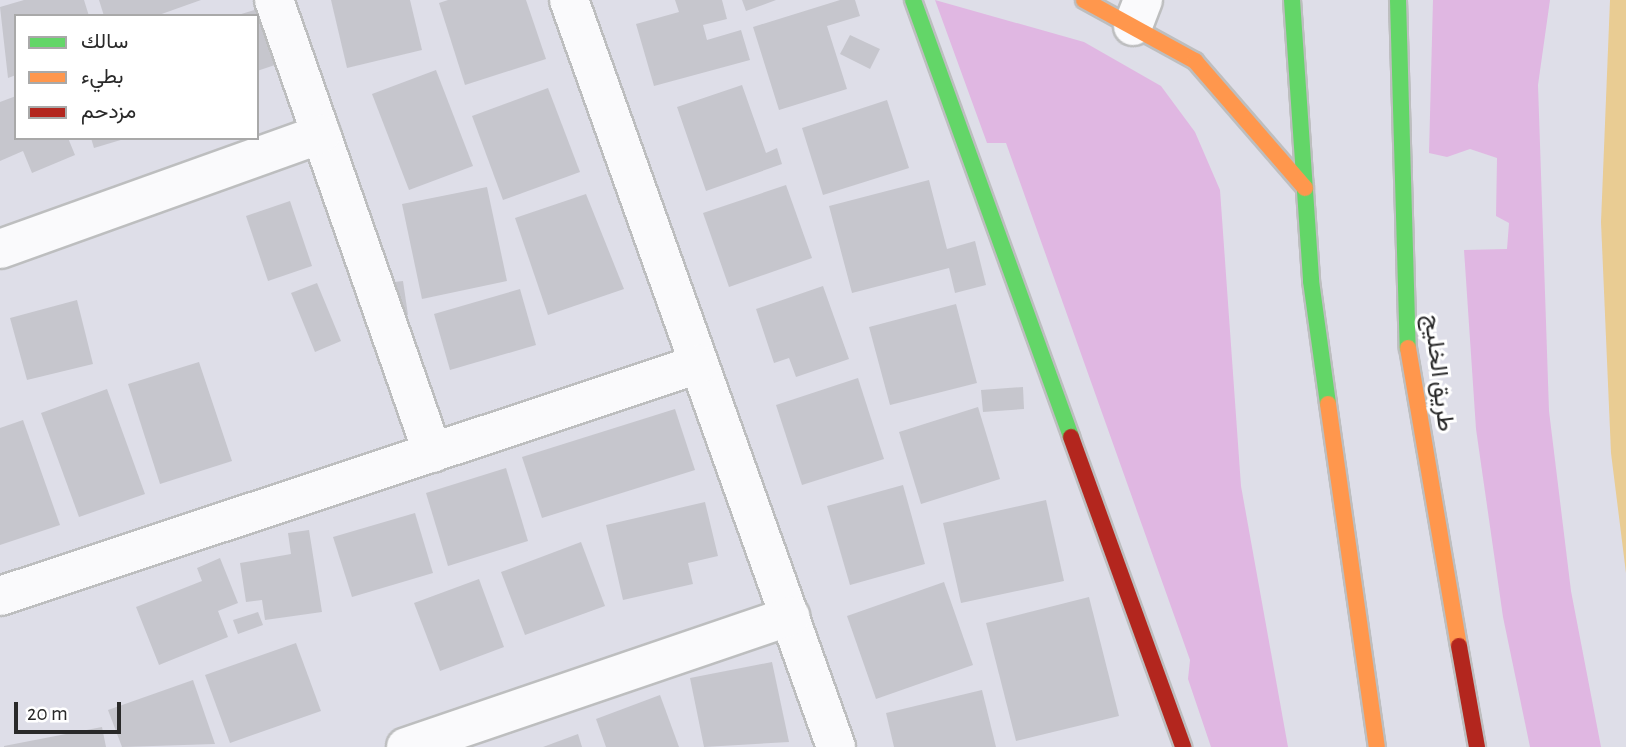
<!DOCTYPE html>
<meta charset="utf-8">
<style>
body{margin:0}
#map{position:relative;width:1626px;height:747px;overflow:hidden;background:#dedee8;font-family:"Alegreya Sans",Vazirmatn,sans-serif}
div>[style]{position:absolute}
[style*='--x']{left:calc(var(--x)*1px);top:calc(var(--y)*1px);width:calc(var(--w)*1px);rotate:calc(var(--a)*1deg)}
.green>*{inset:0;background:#e0b7e2}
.water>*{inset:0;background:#e9cc93}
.building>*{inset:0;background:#c6c6cd}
.roads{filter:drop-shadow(2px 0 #bdbebf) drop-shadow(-2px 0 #bdbebf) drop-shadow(0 2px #bdbebf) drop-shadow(0 -2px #bdbebf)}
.street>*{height:38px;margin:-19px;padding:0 19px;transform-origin:19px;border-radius:19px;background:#fafafc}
.fast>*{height:16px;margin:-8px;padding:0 8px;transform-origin:8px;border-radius:8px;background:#63d668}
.slow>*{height:16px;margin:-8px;padding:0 8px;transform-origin:8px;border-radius:8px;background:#ff974d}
.jam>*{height:16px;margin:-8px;padding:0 8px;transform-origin:8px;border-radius:8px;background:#b3261e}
span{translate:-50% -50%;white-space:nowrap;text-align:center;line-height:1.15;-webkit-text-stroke:6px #fff;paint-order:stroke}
.street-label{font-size:24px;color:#292929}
.legend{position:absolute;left:14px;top:14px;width:245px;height:126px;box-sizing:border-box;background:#fff;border:2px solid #a9a9a9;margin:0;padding:9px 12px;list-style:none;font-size:21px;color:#292929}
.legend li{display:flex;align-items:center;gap:14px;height:35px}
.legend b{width:35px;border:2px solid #a9a9a9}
.scale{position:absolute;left:14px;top:702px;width:107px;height:32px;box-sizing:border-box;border:4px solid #292929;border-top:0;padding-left:9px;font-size:21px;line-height:24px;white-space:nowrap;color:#292929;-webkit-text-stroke:5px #fff;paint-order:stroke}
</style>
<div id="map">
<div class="green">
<i style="clip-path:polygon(935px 0,1084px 42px,1161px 86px,1195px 132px,1220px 190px,1241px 486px,1288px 747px,1211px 747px,1188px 679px,1190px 660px,1006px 143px,987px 143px)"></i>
<i style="clip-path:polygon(1433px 0,1550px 0,1538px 85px,1549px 411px,1571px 591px,1601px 747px,1530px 747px,1503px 617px,1476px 429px,1464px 250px,1507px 249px,1509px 223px,1496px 216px,1497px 158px,1470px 149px,1447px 157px,1429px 153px)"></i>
</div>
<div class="water">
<i style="clip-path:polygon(1610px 0,1626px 0,1626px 573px,1611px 453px,1601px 222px)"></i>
</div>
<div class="building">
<i style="clip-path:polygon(24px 0,84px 0,89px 16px,16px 16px,16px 75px,8px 78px,0 7px)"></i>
<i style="clip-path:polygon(99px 0,201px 0,156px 16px,104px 16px)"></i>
<i style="clip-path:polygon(331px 0,410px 0,422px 50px,347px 68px)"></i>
<i style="clip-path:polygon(448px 0,526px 0,546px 59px,465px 85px,439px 3px)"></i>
<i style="clip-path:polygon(675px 0,722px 0,727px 19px,703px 25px,707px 40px,741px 30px,750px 60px,654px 86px,636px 24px,679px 12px)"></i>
<i style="clip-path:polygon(742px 0,776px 0,746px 11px)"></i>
<i style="clip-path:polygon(840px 0,855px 0,860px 16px,827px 26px,847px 89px,779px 110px,753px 27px)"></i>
<i style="clip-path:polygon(264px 7px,281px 63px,257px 71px,257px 16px,238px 15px)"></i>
<i style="clip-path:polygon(850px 35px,880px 49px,870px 69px,840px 54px)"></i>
<i style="clip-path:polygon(436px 70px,473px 166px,409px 190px,372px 94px)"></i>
<i style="clip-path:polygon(742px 85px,766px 153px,777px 148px,782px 164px,706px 191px,677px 107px)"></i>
<i style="clip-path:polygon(548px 88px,580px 172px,503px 200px,472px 116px)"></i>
<i style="clip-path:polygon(16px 96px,16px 138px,68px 138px,75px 155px,32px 173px,23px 151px,0 161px,0 102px)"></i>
<i style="clip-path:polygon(887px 100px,909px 168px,823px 195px,802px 128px)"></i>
<i style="clip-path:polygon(91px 138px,124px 138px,124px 139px,94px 148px)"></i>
<i style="clip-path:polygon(929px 180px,947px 249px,975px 241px,986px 285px,955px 293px,949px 268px,852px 293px,829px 206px)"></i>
<i style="clip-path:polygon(786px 185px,812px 258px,729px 287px,703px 213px)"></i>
<i style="clip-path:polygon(487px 187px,507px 281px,422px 299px,402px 204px)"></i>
<i style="clip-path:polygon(586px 194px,624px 289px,548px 315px,515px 218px)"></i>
<i style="clip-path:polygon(290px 201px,312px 266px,268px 281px,246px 216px)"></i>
<i style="clip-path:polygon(403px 281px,408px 315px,390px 317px,386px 283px)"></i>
<i style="clip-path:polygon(317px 283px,341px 341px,315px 352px,291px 293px)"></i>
<i style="clip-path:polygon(823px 286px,849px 359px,796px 377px,789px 358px,774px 363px,756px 309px)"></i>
<i style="clip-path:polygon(520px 289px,536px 345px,450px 370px,434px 314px)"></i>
<i style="clip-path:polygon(77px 300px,93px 364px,27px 380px,10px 318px)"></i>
<i style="clip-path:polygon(956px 304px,977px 383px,890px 405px,869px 327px)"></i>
<i style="clip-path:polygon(199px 362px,232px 461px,160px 484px,128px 384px)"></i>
<i style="clip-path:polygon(858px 378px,884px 459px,802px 485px,776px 405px)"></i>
<i style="clip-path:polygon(1023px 387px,1024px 409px,983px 412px,981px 390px)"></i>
<i style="clip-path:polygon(107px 389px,145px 494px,79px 517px,41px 413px)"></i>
<i style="clip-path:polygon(978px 407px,1000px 479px,921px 504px,899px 432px)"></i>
<i style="clip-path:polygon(675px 409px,695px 470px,542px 518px,522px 457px)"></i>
<i style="clip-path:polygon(23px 420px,60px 525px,0 545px,0 428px)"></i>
<i style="clip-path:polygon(506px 468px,528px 541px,448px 566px,426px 493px)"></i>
<i style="clip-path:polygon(903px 485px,925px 564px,850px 585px,827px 506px)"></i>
<i style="clip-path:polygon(1046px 500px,1064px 581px,961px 603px,943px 523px)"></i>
<i style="clip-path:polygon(705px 502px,718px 556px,688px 563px,693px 584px,623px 600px,606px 525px)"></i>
<i style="clip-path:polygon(415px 513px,433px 573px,352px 597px,333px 537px)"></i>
<i style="clip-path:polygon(309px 530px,322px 612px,265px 620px,262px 600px,246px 602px,240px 563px,291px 554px,288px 533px)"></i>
<i style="clip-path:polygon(581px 542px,605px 606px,525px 635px,501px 572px)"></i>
<i style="clip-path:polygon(220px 558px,238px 603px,218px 611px,228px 637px,159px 665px,136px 607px,202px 581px,197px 568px)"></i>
<i style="clip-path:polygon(479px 579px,504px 647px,440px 671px,414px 603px)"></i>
<i style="clip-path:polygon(944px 582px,973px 665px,876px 699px,847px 616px)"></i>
<i style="clip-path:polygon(1089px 597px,1119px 716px,1016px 741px,986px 623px)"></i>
<i style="clip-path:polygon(258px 612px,263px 625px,238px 634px,233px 620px)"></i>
<i style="clip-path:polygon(296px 643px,321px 711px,230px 743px,205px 675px)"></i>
<i style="clip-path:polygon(772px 662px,789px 742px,704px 747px,690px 678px)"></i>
<i style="clip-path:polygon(193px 680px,215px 744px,122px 747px,108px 710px)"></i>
<i style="clip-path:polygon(982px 690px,996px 747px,894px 747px,886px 713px)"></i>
<i style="clip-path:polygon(660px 695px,679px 747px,606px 747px,596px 719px)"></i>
<i style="clip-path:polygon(102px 727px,106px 747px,4px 747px,4px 746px)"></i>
<i style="clip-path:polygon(578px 734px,582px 747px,543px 747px)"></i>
</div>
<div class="roads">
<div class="street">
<i style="--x:274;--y:0;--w:480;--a:70.7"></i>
<i style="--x:569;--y:0;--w:793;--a:70.33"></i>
<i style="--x:1133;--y:26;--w:28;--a:-69"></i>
<i style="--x:0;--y:249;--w:341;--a:-19.7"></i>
<i style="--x:0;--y:596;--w:736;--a:-18.36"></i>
<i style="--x:406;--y:747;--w:406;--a:-18.8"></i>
</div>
<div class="fast">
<i style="--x:913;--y:0;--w:465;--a:70.1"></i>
<i style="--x:1292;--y:0;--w:282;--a:86.1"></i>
<i style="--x:1311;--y:281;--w:124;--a:82.1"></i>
<i style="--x:1398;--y:0;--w:348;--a:88.4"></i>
</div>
<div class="slow">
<i style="--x:1084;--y:0;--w:127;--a:28.8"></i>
<i style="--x:1195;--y:61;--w:168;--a:49.1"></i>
<i style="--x:1408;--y:348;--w:302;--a:80.3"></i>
<i style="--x:1328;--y:404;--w:346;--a:81.9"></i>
</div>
<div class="jam">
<i style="--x:1071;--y:437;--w:330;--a:70.1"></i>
<i style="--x:1459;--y:646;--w:103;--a:79.9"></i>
</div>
</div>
<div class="street-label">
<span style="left:1438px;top:373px;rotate:83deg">طريق الخليج</span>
</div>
<ul class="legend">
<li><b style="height:9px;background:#63d668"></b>سالك</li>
<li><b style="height:9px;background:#ff974d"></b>بطيء</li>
<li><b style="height:9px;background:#b3261e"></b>مزدحم</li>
</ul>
<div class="scale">20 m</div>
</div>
